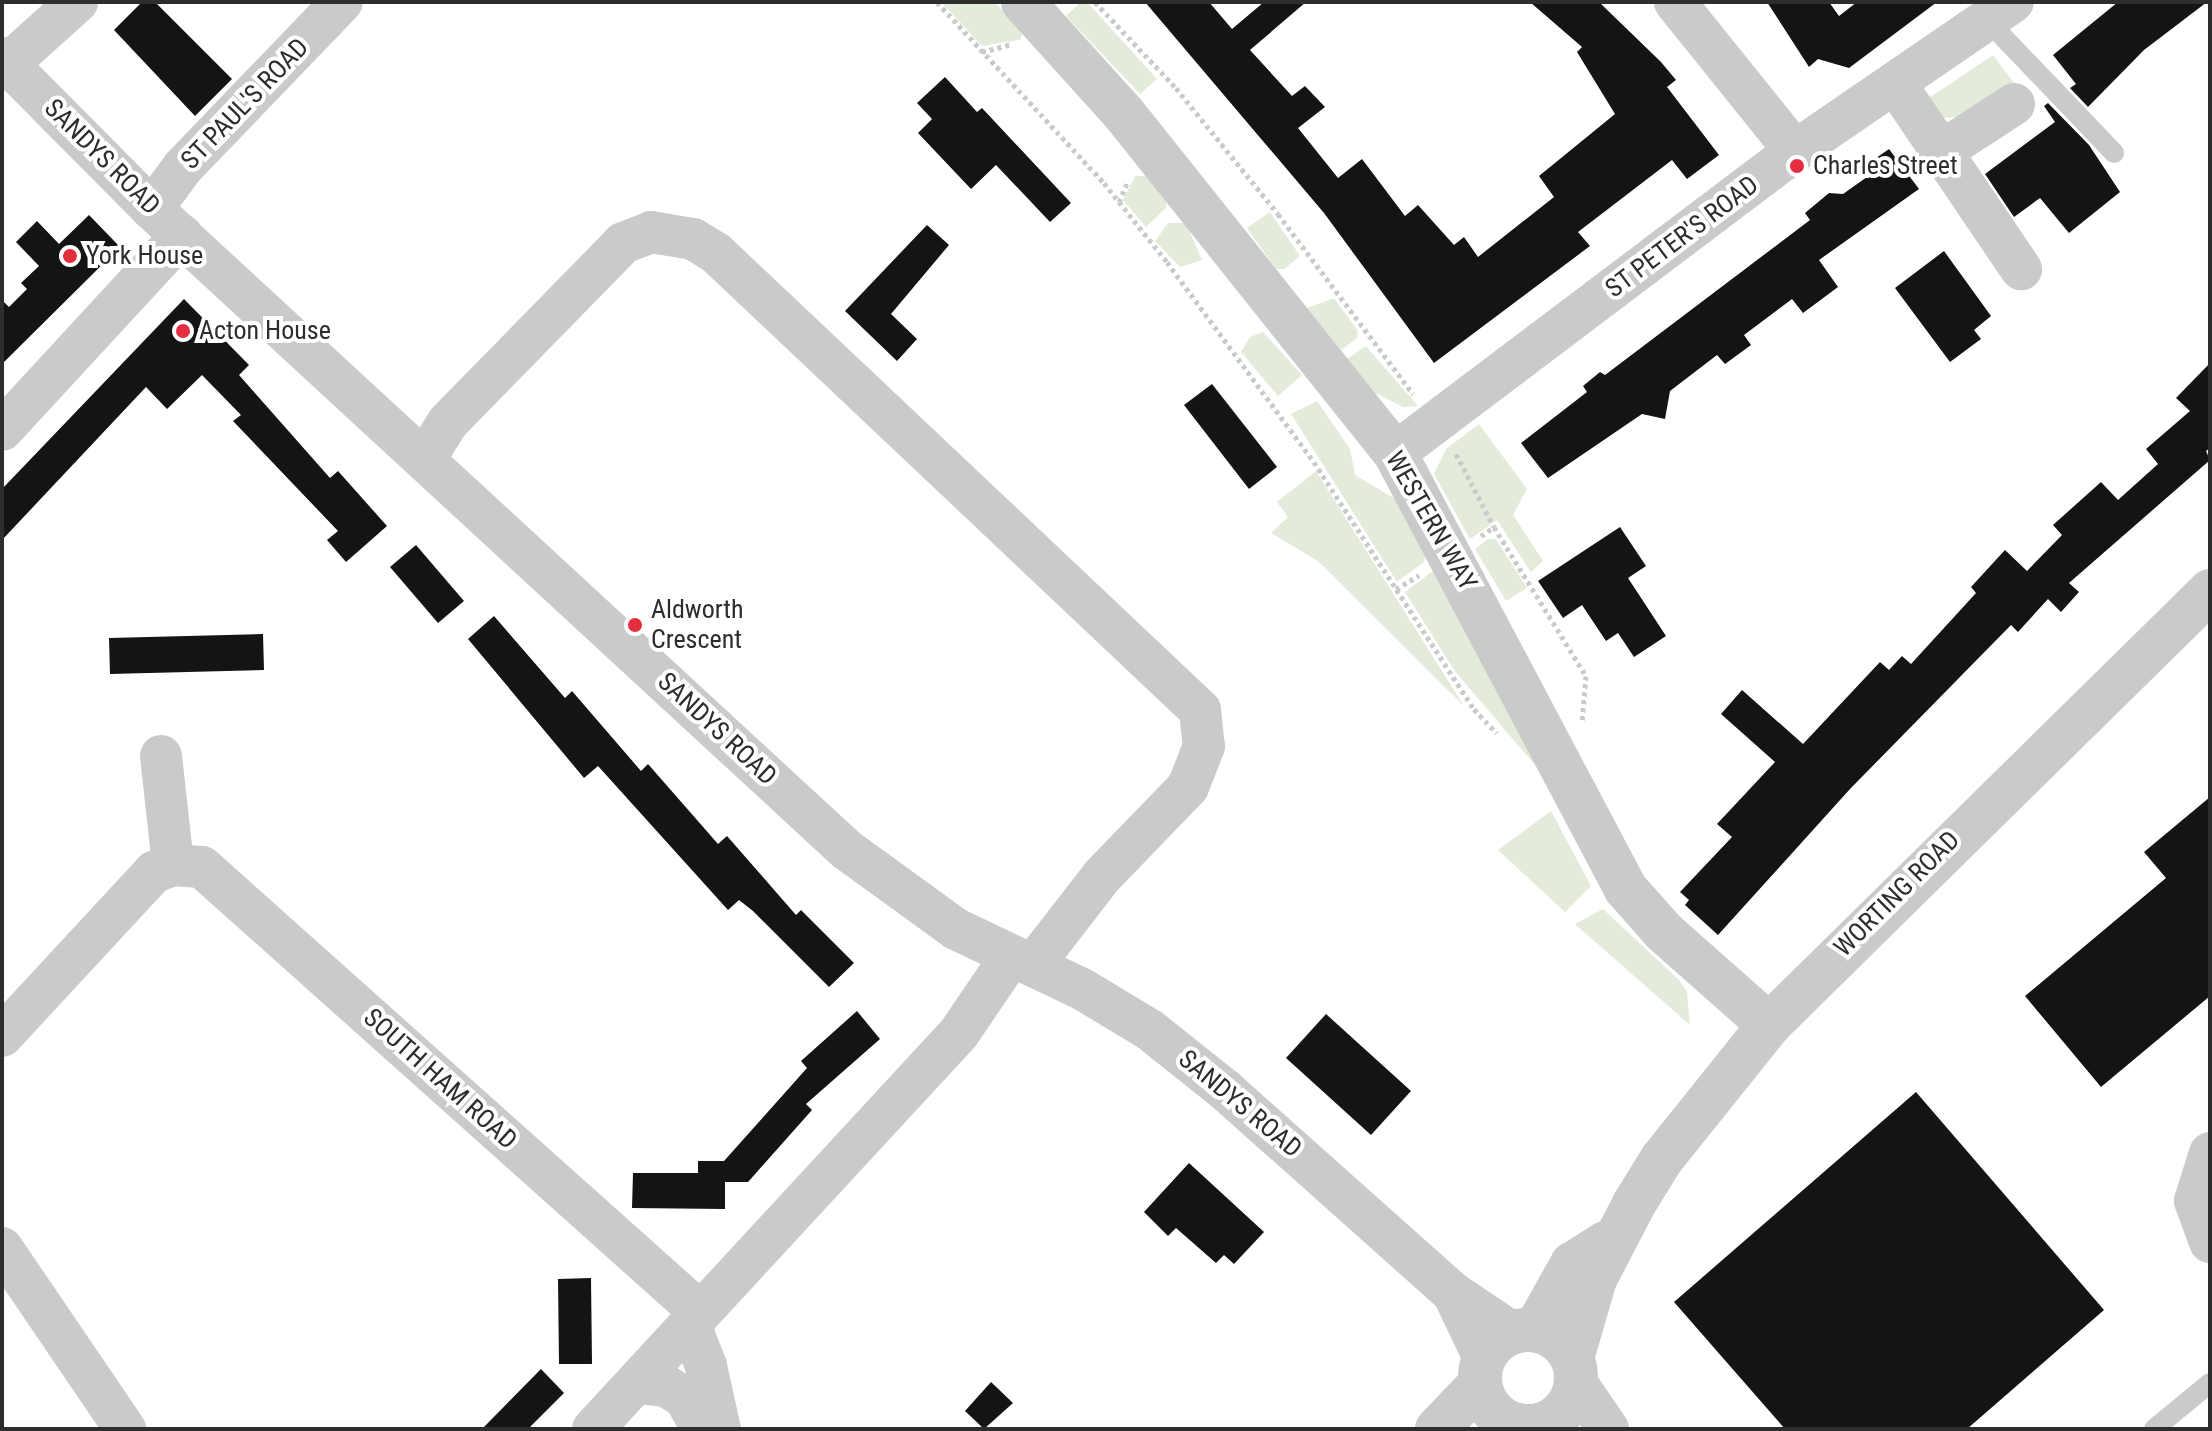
<!DOCTYPE html>
<style>
body{margin:0}
#map{position:relative;width:2212px;height:1431px;overflow:hidden;background:#fff;font-family:"Roboto Condensed",sans-serif}
div>[style]{position:absolute}
[style*='--x']{left:calc(var(--x)*1px);top:calc(var(--y)*1px);width:calc(var(--w)*1px);rotate:calc(var(--a)*1deg)}
.green>*{inset:0;background:#e3ebda}
.building>*{inset:0;background:#141414}
.path>*{height:5px;margin-top:-2.5px;transform-origin:0;background:repeating-linear-gradient(90deg,#cacaca 0 4px,transparent 0 8px)}
.service>*{height:20px;margin:-10px;padding:0 10px;transform-origin:10px;border-radius:10px;background:#cacaca}
.minor>*{height:42px;margin:-21px;padding:0 21px;transform-origin:21px;border-radius:21px;background:#cacaca}
.tertiary>*{height:44px;margin:-22px;padding:0 22px;transform-origin:22px;border-radius:22px;background:#cacaca}
.tertiary>.ring{margin:-22px;padding:0;box-sizing:content-box;background:none;border:44px solid #cacaca;border-radius:50%}
.dots>*{width:22px;height:22px;translate:-50% -50%;box-sizing:border-box;border:4px solid #fff;border-radius:50%}
span{translate:-50% -50%;white-space:nowrap;text-align:center;line-height:1.15;-webkit-text-stroke:8px #fff;paint-order:stroke}
.street-label{font-size:26px;color:#2d2d2d}
.poi-label{font-size:26px;color:#2d2d2d}
.left{translate:0 -50%;text-align:left}
.frame{position:absolute;inset:0;border:4px solid #2d2d2d;pointer-events:none}
</style>
<div id="map">
<div class="green">
<i style="clip-path:polygon(941px 2px,994px 2px,1023px 30px,1020px 40px,982px 46px)"></i>
<i style="clip-path:polygon(1081px 2px,1087px 2px,1157px 79px,1140px 94px,1066px 16px)"></i>
<i style="clip-path:polygon(1993px 55px,2014px 83px,1963px 117px,1939px 118px,1926px 100px)"></i>
<i style="clip-path:polygon(1135px 176px,1152px 176px,1167px 196px,1166px 208px,1146px 227px,1123px 200px)"></i>
<i style="clip-path:polygon(1270px 212px,1300px 256px,1284px 269px,1276px 269px,1247px 228px)"></i>
<i style="clip-path:polygon(1168px 223px,1186px 223px,1202px 260px,1180px 267px,1155px 241px)"></i>
<i style="clip-path:polygon(1334px 298px,1358px 331px,1357px 338px,1341px 350px,1307px 308px)"></i>
<i style="clip-path:polygon(1263px 332px,1302px 375px,1278px 396px,1241px 352px,1250px 337px)"></i>
<i style="clip-path:polygon(1366px 346px,1418px 406px,1403px 407px,1373px 392px,1347px 359px)"></i>
<i style="clip-path:polygon(1317px 401px,1350px 449px,1355px 475px,1402px 503px,1426px 552px,1424px 562px,1397px 582px,1291px 414px)"></i>
<i style="clip-path:polygon(1479px 424px,1527px 489px,1513px 515px,1543px 561px,1531px 572px,1497px 520px,1470px 539px,1434px 474px,1446px 449px)"></i>
<i style="clip-path:polygon(1316px 471px,1464px 706px,1318px 561px,1271px 533px,1288px 517px,1277px 502px)"></i>
<i style="clip-path:polygon(1488px 539px,1496px 539px,1527px 588px,1506px 601px,1475px 549px)"></i>
<i style="clip-path:polygon(1433px 571px,1541px 772px,1454px 670px,1405px 592px)"></i>
<i style="clip-path:polygon(1551px 811px,1591px 886px,1565px 912px,1498px 850px)"></i>
<i style="clip-path:polygon(1603px 909px,1680px 981px,1687px 992px,1690px 1025px,1575px 924px)"></i>
</div>
<div class="building">
<i style="clip-path:polygon(142px 2px,155px 2px,232px 79px,195px 116px,114px 30px)"></i>
<i style="clip-path:polygon(1145px 2px,1209px 2px,1232px 29px,1264px 2px,1306px 2px,1250px 50px,1292px 96px,1305px 86px,1325px 107px,1298px 128px,1338px 178px,1362px 159px,1405px 216px,1418px 205px,1454px 245px,1464px 237px,1478px 257px,1554px 197px,1539px 176px,1615px 114px,1577px 52px,1582px 47px,1530px 2px,1599px 2px,1661px 62px,1676px 80px,1667px 87px,1719px 155px,1687px 179px,1672px 160px,1578px 232px,1590px 246px,1434px 363px,1324px 213px)"></i>
<i style="clip-path:polygon(1767px 2px,1829px 2px,1839px 16px,1857px 2px,1937px 2px,1849px 68px,1818px 59px,1809px 67px)"></i>
<i style="clip-path:polygon(2118px 2px,2207px 2px,2144px 50px,2088px 107px,2070px 88px,2076px 84px,2053px 55px)"></i>
<i style="clip-path:polygon(945px 77px,977px 112px,982px 108px,1071px 203px,1050px 222px,996px 165px,971px 189px,918px 133px,932px 119px,917px 103px)"></i>
<i style="clip-path:polygon(2048px 103px,2089px 145px,2120px 192px,2069px 233px,2040px 198px,2014px 217px,1985px 174px,2055px 122px,2044px 106px)"></i>
<i style="clip-path:polygon(1889px 149px,1919px 189px,1819px 260px,1838px 287px,1803px 313px,1792px 299px,1744px 335px,1751px 345px,1725px 364px,1717px 355px,1670px 391px,1665px 419px,1642px 414px,1548px 478px,1521px 443px,1587px 392px,1583px 386px,1600px 372px,1605px 375px,1810px 220px,1805px 213px,1829px 193px,1843px 194px,1867px 177px,1866px 165px)"></i>
<i style="clip-path:polygon(89px 215px,120px 247px,2px 364px,2px 300px,9px 307px,27px 289px,21px 283px,39px 266px,16px 242px,37px 221px,59px 244px)"></i>
<i style="clip-path:polygon(927px 225px,949px 245px,891px 314px,917px 339px,897px 361px,845px 311px)"></i>
<i style="clip-path:polygon(1944px 251px,1991px 316px,1974px 330px,1981px 339px,1950px 362px,1895px 288px)"></i>
<i style="clip-path:polygon(184px 299px,249px 365px,239px 375px,330px 478px,338px 471px,387px 526px,346px 562px,327px 540px,338px 531px,233px 421px,241px 415px,202px 375px,167px 409px,146px 387px,2px 540px,2px 489px)"></i>
<i style="clip-path:polygon(2210px 363px,2210px 448px,2206px 451px,2210px 460px,2069px 583px,2079px 592px,2061px 612px,2048px 599px,2018px 632px,2011px 625px,1850px 789px,1718px 935px,1685px 905px,1689px 900px,1680px 892px,1732px 837px,1717px 824px,1775px 762px,1721px 714px,1742px 690px,1803px 744px,1880px 662px,1889px 670px,1902px 656px,1911px 664px,1976px 593px,1971px 587px,2005px 550px,2027px 571px,2062px 535px,2053px 525px,2101px 482px,2118px 500px,2158px 464px,2146px 449px,2190px 411px,2176px 398px)"></i>
<i style="clip-path:polygon(1212px 384px,1277px 467px,1249px 489px,1184px 405px)"></i>
<i style="clip-path:polygon(1620px 527px,1646px 566px,1628px 578px,1666px 636px,1634px 657px,1618px 633px,1606px 641px,1582px 605px,1563px 618px,1538px 581px)"></i>
<i style="clip-path:polygon(416px 545px,464px 601px,438px 623px,390px 567px)"></i>
<i style="clip-path:polygon(494px 616px,565px 698px,572px 691px,641px 771px,648px 764px,718px 844px,727px 836px,796px 915px,801px 910px,854px 963px,829px 987px,753px 911px,739px 900px,728px 910px,598px 766px,584px 778px,468px 639px)"></i>
<i style="clip-path:polygon(263px 634px,264px 670px,110px 674px,109px 638px)"></i>
<i style="clip-path:polygon(2210px 797px,2210px 996px,2101px 1087px,2025px 996px,2166px 878px,2144px 852px)"></i>
<i style="clip-path:polygon(857px 1011px,880px 1039px,806px 1104px,812px 1110px,748px 1182px,725px 1182px,725px 1209px,632px 1208px,633px 1173px,698px 1173px,698px 1161px,724px 1161px,807px 1068px,801px 1061px)"></i>
<i style="clip-path:polygon(1326px 1014px,1411px 1091px,1371px 1135px,1286px 1058px)"></i>
<i style="clip-path:polygon(1916px 1092px,2104px 1310px,1967px 1429px,1785px 1429px,1674px 1302px)"></i>
<i style="clip-path:polygon(1189px 1163px,1264px 1232px,1234px 1264px,1224px 1255px,1216px 1263px,1176px 1228px,1168px 1236px,1144px 1212px)"></i>
<i style="clip-path:polygon(591px 1278px,592px 1364px,559px 1364px,558px 1279px)"></i>
<i style="clip-path:polygon(541px 1369px,564px 1393px,528px 1429px,482px 1429px)"></i>
<i style="clip-path:polygon(991px 1382px,1013px 1403px,984px 1429px,965px 1411px)"></i>
</div>
<div class="path">
<i style="--x:937;--y:2;--w:246;--a:47.3"></i>
<i style="--x:1104;--y:183;--w:101;--a:51.4"></i>
<i style="--x:1167;--y:262;--w:248;--a:53.7"></i>
<i style="--x:1314;--y:462;--w:294;--a:57.1"></i>
<i style="--x:1474;--y:709;--w:33;--a:47"></i>
<i style="--x:1095;--y:2;--w:118;--a:46.7"></i>
<i style="--x:1176;--y:88;--w:162;--a:51"></i>
<i style="--x:1278;--y:214;--w:225;--a:53.1"></i>
<i style="--x:982;--y:52;--w:30;--a:-15"></i>
<i style="--x:1119;--y:202;--w:23;--a:-67"></i>
<i style="--x:1456;--y:454;--w:82;--a:62.5"></i>
<i style="--x:1481;--y:536;--w:16;--a:-35"></i>
<i style="--x:1494;--y:527;--w:175;--a:58.3"></i>
<i style="--x:1586;--y:676;--w:47;--a:94.9"></i>
<i style="--x:1396;--y:589;--w:27;--a:-31"></i>
</div>
<div class="service">
<i style="--x:1987;--y:20;--w:184;--a:46.3"></i>
<i style="--x:2154;--y:1429;--w:72;--a:-39.4"></i>
</div>
<div class="minor">
<i style="--x:1675;--y:2;--w:191;--a:51.2"></i>
<i style="--x:2;--y:58;--w:213;--a:45.2"></i>
<i style="--x:152;--y:209;--w:945;--a:42.69"></i>
<i style="--x:847;--y:850;--w:135;--a:35.9"></i>
<i style="--x:956;--y:929;--w:140;--a:25.5"></i>
<i style="--x:1082;--y:989;--w:79;--a:31.1"></i>
<i style="--x:1150;--y:1030;--w:95;--a:38.6"></i>
<i style="--x:1224;--y:1089;--w:307;--a:41.7"></i>
<i style="--x:1453;--y:1293;--w:70;--a:33.9"></i>
<i style="--x:8;--y:64;--w:93;--a:-41.9"></i>
<i style="--x:1895;--y:83;--w:225;--a:55.9"></i>
<i style="--x:1942;--y:151;--w:86;--a:-33.1"></i>
<i style="--x:152;--y:209;--w:52;--a:-53.6"></i>
<i style="--x:183;--y:167;--w:229;--a:-46.1"></i>
<i style="--x:2;--y:430;--w:265;--a:-47.3"></i>
<i style="--x:1395;--y:453;--w:501;--a:-37.05"></i>
<i style="--x:1795;--y:151;--w:264;--a:-34.4"></i>
<i style="--x:426;--y:457;--w:41;--a:-57.8"></i>
<i style="--x:448;--y:422;--w:250;--a:-45.6"></i>
<i style="--x:623;--y:243;--w:30;--a:-21"></i>
<i style="--x:651;--y:232;--w:43;--a:9.5"></i>
<i style="--x:693;--y:239;--w:26;--a:31"></i>
<i style="--x:715;--y:252;--w:667;--a:43.36"></i>
<i style="--x:1200;--y:710;--w:36;--a:84"></i>
<i style="--x:1204;--y:746;--w:44;--a:111.3"></i>
<i style="--x:1188;--y:787;--w:124;--a:134"></i>
<i style="--x:1102;--y:876;--w:113;--a:127.8"></i>
<i style="--x:161;--y:756;--w:110;--a:83.7"></i>
<i style="--x:2;--y:1036;--w:224;--a:-47.2"></i>
<i style="--x:154;--y:872;--w:20;--a:-20"></i>
<i style="--x:173;--y:865;--w:29;--a:4"></i>
<i style="--x:202;--y:867;--w:666;--a:41.78"></i>
<i style="--x:2210;--y:1153;--w:50;--a:107.4"></i>
<i style="--x:2195;--y:1201;--w:44;--a:69.9"></i>
<i style="--x:2;--y:1248;--w:219;--a:55.8"></i>
<i style="--x:1453;--y:1293;--w:72;--a:64.5"></i>
<i style="--x:690;--y:1325;--w:44;--a:68.7"></i>
<i style="--x:706;--y:1366;--w:65;--a:77.5"></i>
<i style="--x:1576;--y:1382;--w:57;--a:55.8"></i>
<i style="--x:638;--y:1383;--w:28;--a:6"></i>
<i style="--x:666;--y:1386;--w:22;--a:32"></i>
<i style="--x:685;--y:1398;--w:35;--a:61"></i>
<i style="--x:1545;--y:1423;--w:13;--a:29"></i>
<i style="--x:593;--y:1429;--w:539;--a:-47.25"></i>
<i style="--x:959;--y:1033;--w:91;--a:-55.8"></i>
</div>
<div class="tertiary">
<i style="--x:1023;--y:2;--w:152;--a:47.9"></i>
<i style="--x:1125;--y:115;--w:433;--a:51.4"></i>
<i style="--x:1395;--y:453;--w:492;--a:62.1"></i>
<i style="--x:1625;--y:888;--w:59;--a:48.4"></i>
<i style="--x:1664;--y:932;--w:140;--a:41.5"></i>
<i class="ring" style="left:1480px;top:1330px;width:52px;height:52px"></i>
<i style="--x:1535;--y:1330;--w:76;--a:-60.7"></i>
<i style="--x:1572;--y:1264;--w:41;--a:-32.2"></i>
<i style="--x:1572;--y:1358;--w:82;--a:-73.8"></i>
<i style="--x:1595;--y:1279;--w:85;--a:-62.5"></i>
<i style="--x:1634;--y:1204;--w:52;--a:-58.5"></i>
<i style="--x:1661;--y:1160;--w:173;--a:-51.3"></i>
<i style="--x:1769;--y:1025;--w:619;--a:-44.54"></i>
<i style="--x:1437;--y:1429;--w:61;--a:-46.3"></i>
</div>
<div class="dots">
<i style="left:1797px;top:166px;background:#e52d40"></i>
<i style="left:70px;top:256px;background:#e52d40"></i>
<i style="left:183px;top:331px;background:#e52d40"></i>
<i style="left:635px;top:625px;background:#e52d40"></i>
</div>
<div class="street-label">
<span style="left:245px;top:104px;rotate:-46deg">ST PAUL'S ROAD</span>
<span style="left:102px;top:157px;rotate:45deg">SANDYS ROAD</span>
<span style="left:1682px;top:237px;rotate:-37deg">ST PETER'S ROAD</span>
<span style="left:1431px;top:521px;rotate:60deg">WESTERN WAY</span>
<span style="left:717px;top:729px;rotate:43deg">SANDYS ROAD</span>
<span style="left:1897px;top:894px;rotate:-45deg">WORTING ROAD</span>
<span style="left:440px;top:1079px;rotate:42deg">SOUTH HAM ROAD</span>
<span style="left:1240px;top:1104px;rotate:40deg">SANDYS ROAD</span>
</div>
<div class="poi-label">
<span class="left" style="left:1813px;top:166px">Charles Street</span>
<span class="left" style="left:86px;top:256px">York House</span>
<span class="left" style="left:199px;top:331px">Acton House</span>
<span class="left" style="left:651px;top:625px">Aldworth<br>Crescent</span>
</div>
<div class="frame"></div>
</div>
